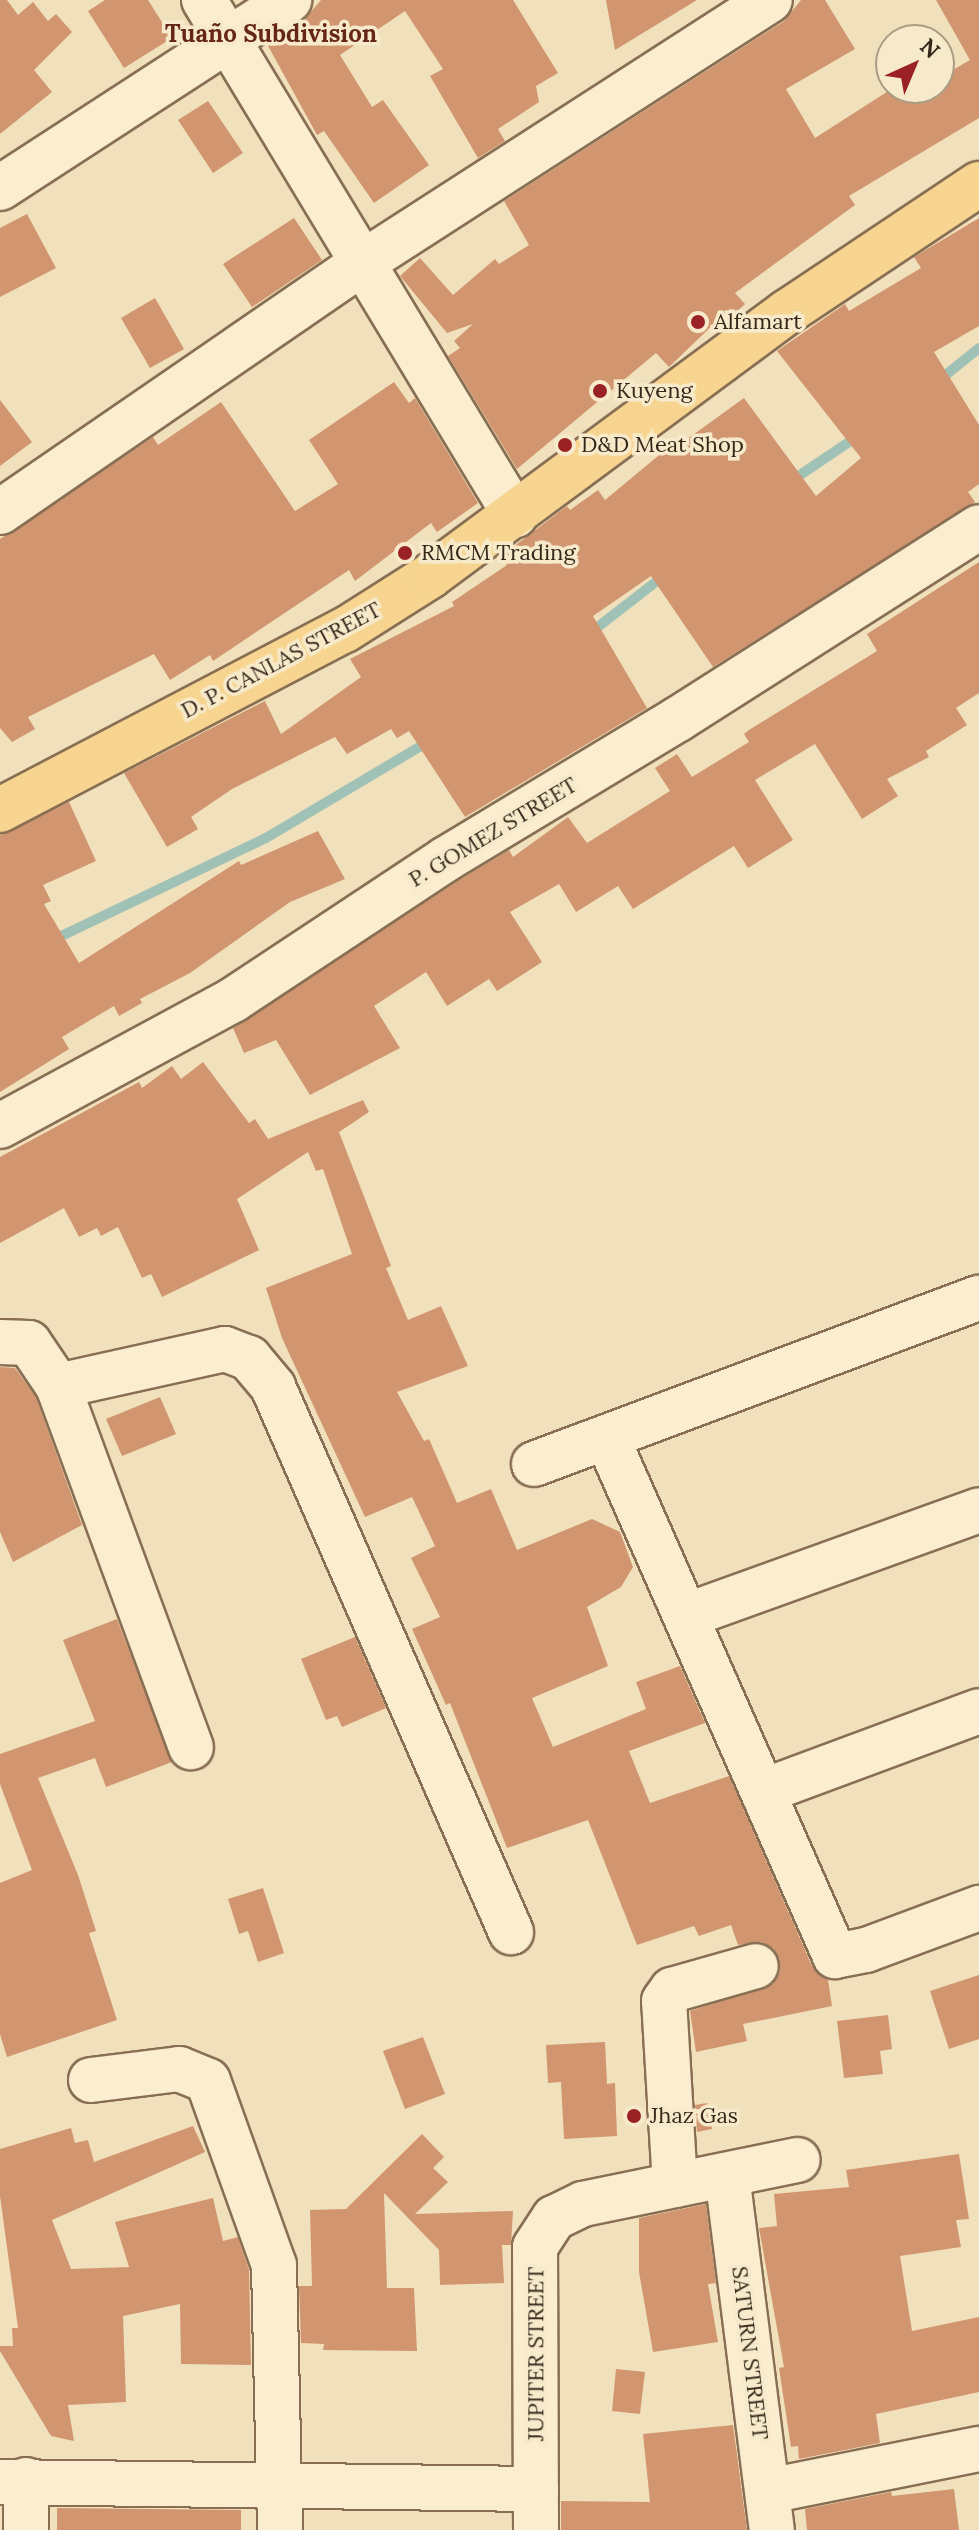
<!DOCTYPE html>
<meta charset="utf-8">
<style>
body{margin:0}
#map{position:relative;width:979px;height:2530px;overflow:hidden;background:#f0e0bb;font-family:Lora,serif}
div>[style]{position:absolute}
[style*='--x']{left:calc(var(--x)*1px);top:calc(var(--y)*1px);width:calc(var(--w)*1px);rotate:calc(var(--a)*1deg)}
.stream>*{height:10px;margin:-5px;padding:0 5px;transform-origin:5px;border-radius:5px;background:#a0c1b6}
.building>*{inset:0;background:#d1966f}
.roads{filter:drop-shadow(2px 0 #886f54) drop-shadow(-2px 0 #886f54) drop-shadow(0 2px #886f54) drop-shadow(0 -2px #886f54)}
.minor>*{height:44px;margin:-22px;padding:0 22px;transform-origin:22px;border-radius:22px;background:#fbedcf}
.major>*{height:44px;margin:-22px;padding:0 22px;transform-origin:22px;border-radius:22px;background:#f7d590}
.dots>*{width:22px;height:22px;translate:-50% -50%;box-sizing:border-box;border:4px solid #f7eacb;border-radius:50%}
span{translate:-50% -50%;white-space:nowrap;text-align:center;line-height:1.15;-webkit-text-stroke:7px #f7eacb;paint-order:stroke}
.poi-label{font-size:22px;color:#36271a}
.left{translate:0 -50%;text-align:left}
.street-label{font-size:22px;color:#36271a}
.neighbourhood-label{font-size:24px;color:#652617;font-weight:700}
.north{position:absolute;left:875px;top:24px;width:80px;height:80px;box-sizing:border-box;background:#f7eacb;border:2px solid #aa9c84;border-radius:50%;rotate:44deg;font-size:22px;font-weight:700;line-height:32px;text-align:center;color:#36271a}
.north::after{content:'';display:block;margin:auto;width:28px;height:36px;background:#9a2124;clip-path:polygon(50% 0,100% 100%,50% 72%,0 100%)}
</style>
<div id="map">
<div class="stream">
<i style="--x:937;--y:382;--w:54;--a:-39"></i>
<i style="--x:791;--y:481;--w:81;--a:-33.9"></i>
<i style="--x:590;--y:633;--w:96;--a:-37.8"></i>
<i style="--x:53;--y:940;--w:236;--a:-25.6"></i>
<i style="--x:266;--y:838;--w:192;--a:-30.7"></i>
</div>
<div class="building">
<i style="clip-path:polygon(0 0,7px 0,18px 15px,33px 2px,48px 21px,56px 14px,72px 32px,34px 70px,52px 92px,0 134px)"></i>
<i style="clip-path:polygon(105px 0,148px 0,172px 38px,124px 68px,88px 11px)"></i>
<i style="clip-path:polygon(321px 0,513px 0,558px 73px,536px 86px,539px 102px,498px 129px,505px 141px,478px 158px,430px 76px,443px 69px,405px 11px,340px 55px,372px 107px,383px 100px,429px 165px,374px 203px,324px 131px,317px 135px,267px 44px,303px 21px)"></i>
<i style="clip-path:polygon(606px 0,697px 0,615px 50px)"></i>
<i style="clip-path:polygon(801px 0,825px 0,855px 49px,786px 89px,815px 138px,893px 88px,939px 88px,939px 78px,970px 60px,936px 0,979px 0,979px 118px,849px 196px,855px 205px,735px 293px,745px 304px,723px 324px,719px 319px,669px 367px,656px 353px,517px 469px,448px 356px,460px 348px,454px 341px,473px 324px,447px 333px,400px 276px,420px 258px,453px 295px,495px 259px,499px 264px,529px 245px,504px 201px,784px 21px)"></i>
<i style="clip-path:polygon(208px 101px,243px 153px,213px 173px,178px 120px)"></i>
<i style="clip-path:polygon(27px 214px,56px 268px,0 297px,0 228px)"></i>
<i style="clip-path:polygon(294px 218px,322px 260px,252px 307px,223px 264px)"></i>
<i style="clip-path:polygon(979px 218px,979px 326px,934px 352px,979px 425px,979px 484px,968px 492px,975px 502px,713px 667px,651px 576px,593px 616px,647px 708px,465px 817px,409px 731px,397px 738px,391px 729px,347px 754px,335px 737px,232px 789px,191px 817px,198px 829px,167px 847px,124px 773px,265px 701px,281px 734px,361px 677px,350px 659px,454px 606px,452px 602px,507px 565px,501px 556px,567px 506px,570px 510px,598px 490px,605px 500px,676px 441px,679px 445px,744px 398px,816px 496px,861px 458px,777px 351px,845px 304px,849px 311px,921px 268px,914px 257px)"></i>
<i style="clip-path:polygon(155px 298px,184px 349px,150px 368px,121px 318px)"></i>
<i style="clip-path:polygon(394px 382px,409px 403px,415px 398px,478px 503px,437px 532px,431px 523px,355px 581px,349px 570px,213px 661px,210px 655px,170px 680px,154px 654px,28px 717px,35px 729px,12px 742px,0 728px,0 539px,153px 437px,158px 445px,221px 402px,295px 511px,338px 484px,309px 440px)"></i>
<i style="clip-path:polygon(0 400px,32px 442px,0 466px)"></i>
<i style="clip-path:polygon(979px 562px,979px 693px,956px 708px,967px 725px,926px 751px,929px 757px,887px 779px,898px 796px,862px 819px,815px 744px,755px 780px,793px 840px,748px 868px,734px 846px,633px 909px,618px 886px,576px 912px,559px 884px,510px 912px,542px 962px,497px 991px,489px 979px,447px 1006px,426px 972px,374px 1006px,400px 1048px,310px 1095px,276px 1040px,244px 1053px,233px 1028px,459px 880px,509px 850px,513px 857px,568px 817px,587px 843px,670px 791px,655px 768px,677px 754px,692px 777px,749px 742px,744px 734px,749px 730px,877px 651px,867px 634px)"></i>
<i style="clip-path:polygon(69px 802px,96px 861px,43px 885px,51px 901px,44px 904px,79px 963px,239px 861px,241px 865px,318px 831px,345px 879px,290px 902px,190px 973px,140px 999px,142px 1003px,119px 1016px,114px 1006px,62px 1037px,69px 1049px,0 1092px,0 835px)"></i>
<i style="clip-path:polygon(203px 1062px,249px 1123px,255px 1119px,268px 1139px,363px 1100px,369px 1112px,339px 1132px,391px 1266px,386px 1268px,408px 1320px,441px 1306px,468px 1366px,397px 1392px,424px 1441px,429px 1439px,457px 1503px,491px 1489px,517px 1550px,592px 1519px,620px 1532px,633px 1567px,621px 1587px,587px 1607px,608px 1666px,532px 1698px,553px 1747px,646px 1709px,636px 1682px,680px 1666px,705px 1723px,629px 1751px,650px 1803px,729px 1776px,812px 1966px,828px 1980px,832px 2006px,743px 2024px,747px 2041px,696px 2052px,690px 2011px,773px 1984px,780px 1971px,774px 1949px,761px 1942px,738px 1945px,731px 1925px,699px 1936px,694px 1926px,637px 1945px,588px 1820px,507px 1848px,450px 1703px,446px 1705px,412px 1629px,440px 1617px,411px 1558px,435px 1546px,412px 1497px,365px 1517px,282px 1338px,266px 1288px,352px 1254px,323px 1169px,316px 1171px,308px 1152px,237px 1199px,259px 1250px,162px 1297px,151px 1274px,142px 1278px,118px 1227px,101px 1236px,97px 1228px,79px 1237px,64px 1208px,0 1243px,0 1157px,139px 1082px,142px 1088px,172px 1066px,181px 1079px)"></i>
<i style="clip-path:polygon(0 1367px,15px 1368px,36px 1397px,82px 1525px,13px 1562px,0 1532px)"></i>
<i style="clip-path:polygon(160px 1397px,176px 1434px,122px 1456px,106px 1419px)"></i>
<i style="clip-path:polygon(117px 1619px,172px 1762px,106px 1787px,95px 1758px,38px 1778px,78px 1875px,96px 1931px,89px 1933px,117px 2020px,7px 2057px,0 2034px,0 1883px,32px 1870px,0 1784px,0 1754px,95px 1721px,63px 1640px)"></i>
<i style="clip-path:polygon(355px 1637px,386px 1708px,342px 1727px,337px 1716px,326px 1720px,301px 1659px)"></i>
<i style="clip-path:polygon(263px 1888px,284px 1953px,258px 1962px,248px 1931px,239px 1934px,228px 1899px)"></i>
<i style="clip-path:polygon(979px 1975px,979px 2039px,949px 2049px,930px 1991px)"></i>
<i style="clip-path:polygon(888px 2015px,892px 2049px,880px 2051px,883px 2074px,844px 2078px,837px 2021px)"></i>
<i style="clip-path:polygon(423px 2037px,445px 2094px,405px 2109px,383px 2051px)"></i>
<i style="clip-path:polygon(605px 2042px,607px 2084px,615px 2083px,617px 2136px,564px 2139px,561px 2082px,548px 2083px,546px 2045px)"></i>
<i style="clip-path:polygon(707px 2103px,712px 2129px,697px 2132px,695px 2105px)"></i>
<i style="clip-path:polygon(193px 2126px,205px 2152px,52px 2220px,71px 2269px,129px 2267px,115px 2222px,213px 2198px,223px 2241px,238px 2237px,249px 2270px,251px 2365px,181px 2364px,180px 2304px,123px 2316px,126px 2402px,68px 2405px,74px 2441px,51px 2436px,0 2351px,0 2346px,13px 2346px,12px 2328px,18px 2328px,0 2196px,0 2149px,71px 2128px,75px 2143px,88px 2140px,94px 2162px)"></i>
<i style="clip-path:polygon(422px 2134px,444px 2157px,433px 2168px,448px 2182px,415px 2214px,513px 2211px,511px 2245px,502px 2245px,504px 2283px,440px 2285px,439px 2250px,384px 2193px,387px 2288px,414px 2288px,417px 2351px,323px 2350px,324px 2344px,301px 2343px,299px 2286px,312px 2286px,310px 2210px,346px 2209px)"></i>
<i style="clip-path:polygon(959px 2154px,969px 2219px,956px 2220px,961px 2247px,900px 2256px,912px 2331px,979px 2317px,979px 2392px,876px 2414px,880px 2443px,799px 2459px,798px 2446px,791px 2447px,779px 2368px,784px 2367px,759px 2228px,777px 2226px,774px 2194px,849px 2187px,846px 2170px)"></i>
<i style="clip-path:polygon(706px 2204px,716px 2283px,708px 2284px,718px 2342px,653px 2352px,639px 2272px,639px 2218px)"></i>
<i style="clip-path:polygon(616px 2369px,645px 2372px,640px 2414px,612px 2411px)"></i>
<i style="clip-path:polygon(733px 2425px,747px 2530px,561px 2530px,561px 2501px,650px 2502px,643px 2434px)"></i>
<i style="clip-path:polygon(954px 2489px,959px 2530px,807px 2530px,805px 2509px,891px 2492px,892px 2496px)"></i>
<i style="clip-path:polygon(57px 2508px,241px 2510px,241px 2530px,57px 2530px)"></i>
</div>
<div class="roads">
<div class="minor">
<i style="--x:204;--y:0;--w:602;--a:58.87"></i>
<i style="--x:0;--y:188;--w:345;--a:-33"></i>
<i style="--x:0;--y:512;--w:439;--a:-34.5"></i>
<i style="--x:362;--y:263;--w:485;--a:-32.8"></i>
<i style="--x:0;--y:1126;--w:265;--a:-28.4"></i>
<i style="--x:233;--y:1000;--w:255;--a:-33.5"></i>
<i style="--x:446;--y:859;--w:271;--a:-31.1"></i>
<i style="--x:678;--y:719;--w:357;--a:-32.5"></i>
<i style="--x:0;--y:1342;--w:29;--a:2"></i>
<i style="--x:29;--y:1343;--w:52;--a:56"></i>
<i style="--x:58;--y:1386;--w:171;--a:-12.5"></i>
<i style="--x:225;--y:1349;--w:26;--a:21"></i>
<i style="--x:249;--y:1358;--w:38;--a:50"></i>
<i style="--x:273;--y:1387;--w:595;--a:66.41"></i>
<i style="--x:58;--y:1386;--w:385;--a:69.8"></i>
<i style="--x:608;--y:1440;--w:564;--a:66.25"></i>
<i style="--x:835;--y:1956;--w:32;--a:-11"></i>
<i style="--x:866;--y:1950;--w:121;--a:-20.4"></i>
<i style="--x:534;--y:1464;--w:475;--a:-20.5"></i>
<i style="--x:688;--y:1615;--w:309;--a:-19.8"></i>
<i style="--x:764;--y:1791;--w:229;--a:-20.4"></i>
<i style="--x:91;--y:2080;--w:89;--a:-7.1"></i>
<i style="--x:179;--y:2069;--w:31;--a:22"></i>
<i style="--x:208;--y:2081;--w:195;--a:70.3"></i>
<i style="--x:274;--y:2265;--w:265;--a:88.7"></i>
<i style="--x:727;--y:2175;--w:358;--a:82.8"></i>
<i style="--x:675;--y:2185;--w:184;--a:-93.4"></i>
<i style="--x:664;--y:2001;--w:14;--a:-54"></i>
<i style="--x:672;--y:1990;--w:87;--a:-15.9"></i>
<i style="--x:0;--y:2482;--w:536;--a:0.75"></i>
<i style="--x:768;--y:2491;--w:215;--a:-11.3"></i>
<i style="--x:26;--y:2530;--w:50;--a:-90"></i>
<i style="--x:536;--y:2530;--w:283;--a:-90.2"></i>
<i style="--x:535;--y:2247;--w:35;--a:-57"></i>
<i style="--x:554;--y:2218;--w:32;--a:-26"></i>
<i style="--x:583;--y:2204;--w:219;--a:-11.6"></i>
</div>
<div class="major">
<i style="--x:0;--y:810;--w:389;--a:-27.6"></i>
<i style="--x:345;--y:630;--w:101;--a:-32.4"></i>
<i style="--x:430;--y:576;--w:444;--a:-36.5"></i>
<i style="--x:787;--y:312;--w:231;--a:-33.7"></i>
</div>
</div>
<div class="dots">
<i style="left:698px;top:322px;background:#9a2124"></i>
<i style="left:600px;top:391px;background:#9a2124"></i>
<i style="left:565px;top:445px;background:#9a2124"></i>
<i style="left:405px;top:553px;background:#9a2124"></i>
<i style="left:634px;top:2116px;background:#9a2124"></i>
</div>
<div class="poi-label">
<span class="left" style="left:714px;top:322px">Alfamart</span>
<span class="left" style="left:616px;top:391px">Kuyeng</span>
<span class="left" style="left:581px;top:445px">D&amp;D Meat Shop</span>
<span class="left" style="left:421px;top:553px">RMCM Trading</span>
<span class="left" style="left:650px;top:2116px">Jhaz Gas</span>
</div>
<div class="street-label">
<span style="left:281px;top:660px;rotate:-28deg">D. P. CANLAS STREET</span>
<span style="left:493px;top:832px;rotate:-31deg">P. GOMEZ STREET</span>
<span style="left:750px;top:2353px;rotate:83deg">SATURN STREET</span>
<span style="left:536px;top:2354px;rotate:-90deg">JUPITER STREET</span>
</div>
<div class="neighbourhood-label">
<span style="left:271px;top:34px">Tuaño Subdivision</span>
</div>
<div class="north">N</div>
</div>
